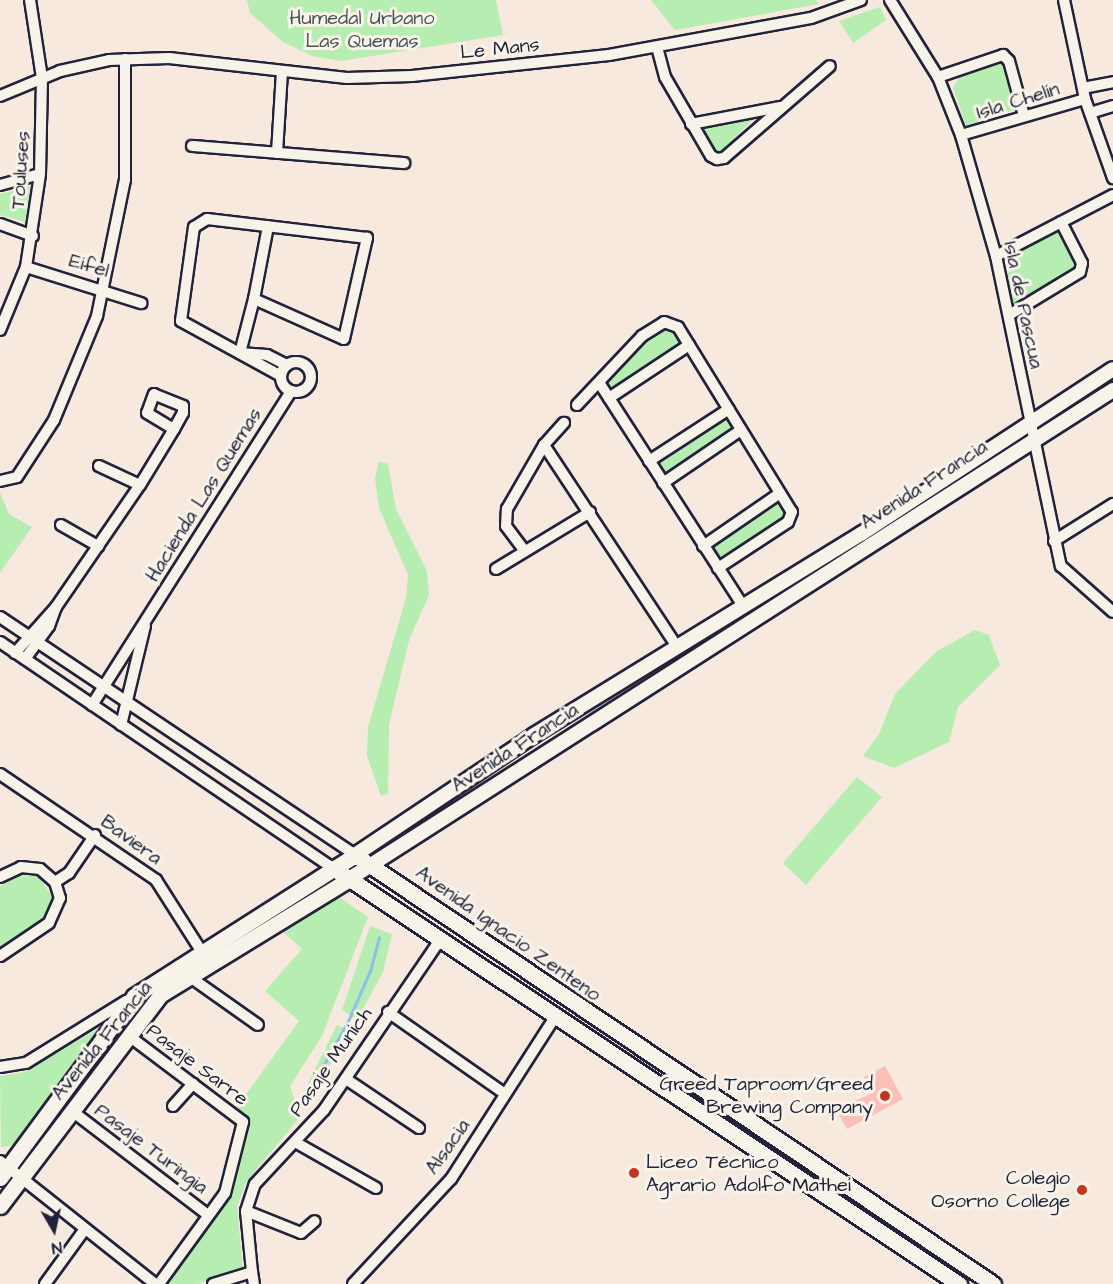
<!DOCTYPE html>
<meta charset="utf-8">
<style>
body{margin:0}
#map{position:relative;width:1113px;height:1284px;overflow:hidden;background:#f8e9de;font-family:"Architects Daughter",sans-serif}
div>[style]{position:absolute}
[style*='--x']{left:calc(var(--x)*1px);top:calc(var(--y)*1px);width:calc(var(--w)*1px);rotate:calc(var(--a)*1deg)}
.green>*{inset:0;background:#b6edb0}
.stream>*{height:3px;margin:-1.5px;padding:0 1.5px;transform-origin:1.5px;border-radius:1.5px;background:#8dbfe9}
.building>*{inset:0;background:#fbbfb6}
.roads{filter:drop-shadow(2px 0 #22223b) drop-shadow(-2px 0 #22223b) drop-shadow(0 2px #22223b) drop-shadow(0 -2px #22223b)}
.minor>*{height:10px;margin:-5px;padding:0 5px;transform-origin:5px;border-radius:5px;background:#f7f3e8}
.minor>.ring{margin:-5px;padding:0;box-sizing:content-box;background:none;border:10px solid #f7f3e8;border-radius:50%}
.tertiary>*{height:14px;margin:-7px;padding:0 7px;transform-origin:7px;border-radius:7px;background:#f7f3e8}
.secondary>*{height:15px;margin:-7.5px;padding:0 7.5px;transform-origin:7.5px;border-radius:7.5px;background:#f7f3e8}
.dots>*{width:16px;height:16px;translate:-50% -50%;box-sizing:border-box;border:3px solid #f7f3e8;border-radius:50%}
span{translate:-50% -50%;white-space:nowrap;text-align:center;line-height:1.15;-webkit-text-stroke:6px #f7f3e8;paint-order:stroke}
.park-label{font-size:20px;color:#475558}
.street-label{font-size:20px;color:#22223b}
.poi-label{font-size:20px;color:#22223b}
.right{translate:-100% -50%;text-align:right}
.left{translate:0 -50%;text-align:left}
.north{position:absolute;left:24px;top:1200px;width:60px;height:60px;-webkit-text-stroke:4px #f7f3e8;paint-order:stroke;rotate:171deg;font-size:16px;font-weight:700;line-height:24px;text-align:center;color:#22223b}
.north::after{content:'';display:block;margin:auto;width:21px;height:27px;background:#22223b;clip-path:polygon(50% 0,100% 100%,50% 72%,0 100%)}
</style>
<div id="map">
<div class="green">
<i style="clip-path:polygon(247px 0,496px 0,503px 35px,341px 61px,312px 56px,283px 42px,250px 13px)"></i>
<i style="clip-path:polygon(651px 0,816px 0,819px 4px,675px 30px)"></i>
<i style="clip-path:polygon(880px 7px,886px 20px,853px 43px,839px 21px)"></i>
<i style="clip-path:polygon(1001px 60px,1008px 67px,1017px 109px,966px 126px,953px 88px,960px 75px,985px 62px)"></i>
<i style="clip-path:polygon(759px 114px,719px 153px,711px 151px,696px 127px)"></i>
<i style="clip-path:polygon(30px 186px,25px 222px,0 215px,0 194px)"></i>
<i style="clip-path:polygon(1061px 228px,1077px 259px,1075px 267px,1011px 305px,1002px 259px,1007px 249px)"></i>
<i style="clip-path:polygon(663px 329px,671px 330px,681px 345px,610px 393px,607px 385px,645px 340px)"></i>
<i style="clip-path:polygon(725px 417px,733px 431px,665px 475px,656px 462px)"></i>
<i style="clip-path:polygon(379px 461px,388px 464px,396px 509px,427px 571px,429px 595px,409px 640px,389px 725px,388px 794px,381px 796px,367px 756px,368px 727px,406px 598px,408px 575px,379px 508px,375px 478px)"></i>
<i style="clip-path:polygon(0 493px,9px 514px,32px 527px,0 573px)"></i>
<i style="clip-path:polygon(780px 502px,788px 516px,720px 560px,711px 546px)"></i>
<i style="clip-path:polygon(975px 630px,989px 635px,1000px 665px,958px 707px,949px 742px,894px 768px,863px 756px,879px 734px,895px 694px,937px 651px)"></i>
<i style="clip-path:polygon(857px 777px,882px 797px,806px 885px,783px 863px)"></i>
<i style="clip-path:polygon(37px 875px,54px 899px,49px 914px,0 948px,0 886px,18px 876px)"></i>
<i style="clip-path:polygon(339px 897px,368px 917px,322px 1036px,290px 1086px,300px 1117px,246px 1182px,237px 1207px,243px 1269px,197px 1284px,169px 1284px,230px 1194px,250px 1118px,236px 1108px,299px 1021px,265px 991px,302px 949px,282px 931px)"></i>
<i style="clip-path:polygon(370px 926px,392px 934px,383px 972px,357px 1020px,342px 1010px)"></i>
<i style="clip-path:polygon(337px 1025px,351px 1031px,307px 1102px,301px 1097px)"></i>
<i style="clip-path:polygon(96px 1030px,99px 1032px,14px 1145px,1px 1147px,0 1076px,25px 1072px)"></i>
</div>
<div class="stream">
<i style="--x:304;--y:1100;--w:90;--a:-60.9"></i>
<i style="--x:348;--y:1021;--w:55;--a:-66.3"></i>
<i style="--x:370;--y:971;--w:35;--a:-75"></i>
</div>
<div class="building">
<i style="clip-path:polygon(885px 1066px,903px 1099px,847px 1129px,836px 1109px,873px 1093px,864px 1077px)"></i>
</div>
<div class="roads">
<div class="minor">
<i style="--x:890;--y:0;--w:91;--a:58.1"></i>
<i style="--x:938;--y:77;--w:62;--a:68.4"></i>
<i style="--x:961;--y:135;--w:126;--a:73.9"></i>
<i style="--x:996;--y:256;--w:317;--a:78.2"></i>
<i style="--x:1061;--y:566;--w:69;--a:41.5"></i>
<i style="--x:1064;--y:0;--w:101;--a:78"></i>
<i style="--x:1085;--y:99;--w:84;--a:70.5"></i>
<i style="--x:657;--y:47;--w:31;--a:75"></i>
<i style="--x:665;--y:77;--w:91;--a:59.8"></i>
<i style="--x:711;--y:156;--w:7;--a:27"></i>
<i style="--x:717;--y:159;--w:7;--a:-8"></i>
<i style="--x:724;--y:158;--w:140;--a:-41"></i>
<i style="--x:938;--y:77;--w:69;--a:-18.7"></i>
<i style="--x:1003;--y:55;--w:8;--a:45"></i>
<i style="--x:1009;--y:61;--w:57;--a:74.7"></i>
<i style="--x:1083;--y:88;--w:31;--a:-11"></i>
<i style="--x:0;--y:96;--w:65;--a:-22.6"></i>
<i style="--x:60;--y:71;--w:50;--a:-12.7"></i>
<i style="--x:109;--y:60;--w:60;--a:-1.9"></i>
<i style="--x:169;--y:58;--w:179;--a:6.4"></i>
<i style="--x:347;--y:78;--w:65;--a:-1.8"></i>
<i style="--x:412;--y:76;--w:198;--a:-6.1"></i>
<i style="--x:609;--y:55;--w:205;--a:-10.4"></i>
<i style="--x:811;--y:18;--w:53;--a:-19.8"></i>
<i style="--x:1090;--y:113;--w:24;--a:-17"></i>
<i style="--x:691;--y:124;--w:91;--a:-10.8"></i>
<i style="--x:961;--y:135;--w:129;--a:-16.2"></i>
<i style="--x:192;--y:146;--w:213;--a:4.6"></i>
<i style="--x:277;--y:153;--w:82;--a:-86.5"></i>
<i style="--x:0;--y:185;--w:41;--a:-15.4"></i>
<i style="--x:0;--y:224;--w:35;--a:20"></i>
<i style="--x:996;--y:256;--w:132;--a:-27.5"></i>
<i style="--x:26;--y:267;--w:121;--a:17.4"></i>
<i style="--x:254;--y:299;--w:74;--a:-79.1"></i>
<i style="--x:1009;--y:315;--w:83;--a:-31.2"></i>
<i style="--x:1080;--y:272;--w:9;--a:-77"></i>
<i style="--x:1082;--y:263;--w:46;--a:-117.1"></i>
<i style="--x:0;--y:330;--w:68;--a:-67.6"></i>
<i style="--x:26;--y:267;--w:94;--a:-81.4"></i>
<i style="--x:40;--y:174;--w:96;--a:-88.8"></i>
<i style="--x:42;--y:78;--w:79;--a:-98.7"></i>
<i style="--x:240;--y:353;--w:56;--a:-75.5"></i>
<i style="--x:254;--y:299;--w:98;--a:24"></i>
<i style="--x:344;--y:339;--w:104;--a:-77.2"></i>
<i style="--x:367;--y:238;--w:161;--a:-173.2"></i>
<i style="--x:207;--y:219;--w:15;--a:148"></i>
<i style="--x:194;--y:227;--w:95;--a:97.9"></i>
<i style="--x:181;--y:321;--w:114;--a:28.8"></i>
<i style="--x:240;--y:353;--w:27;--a:4"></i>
<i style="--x:267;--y:355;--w:22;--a:27"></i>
<i class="ring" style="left:281px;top:362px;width:20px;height:20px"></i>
<i style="--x:600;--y:384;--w:264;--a:57.2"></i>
<i style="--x:609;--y:398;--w:96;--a:-33.5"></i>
<i style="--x:577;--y:405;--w:95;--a:-46.7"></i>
<i style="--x:642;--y:336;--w:26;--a:-32"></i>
<i style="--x:664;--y:322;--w:15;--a:20"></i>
<i style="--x:678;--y:327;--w:217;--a:58.4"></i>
<i style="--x:792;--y:512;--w:11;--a:112"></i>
<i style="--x:788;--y:522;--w:84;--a:146.7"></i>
<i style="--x:544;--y:445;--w:242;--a:56.6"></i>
<i style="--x:649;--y:461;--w:95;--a:-33"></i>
<i style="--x:99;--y:466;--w:45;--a:24.9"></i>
<i style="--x:0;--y:481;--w:17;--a:-13"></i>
<i style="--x:17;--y:477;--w:68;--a:-57"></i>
<i style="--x:54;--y:420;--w:113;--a:-67.5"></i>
<i style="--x:97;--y:316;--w:139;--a:-78.4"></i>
<i style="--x:125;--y:180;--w:121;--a:-90"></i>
<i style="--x:663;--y:483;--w:94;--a:-34.2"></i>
<i style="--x:61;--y:525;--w:43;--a:29.6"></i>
<i style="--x:1054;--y:541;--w:70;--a:-32.1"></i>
<i style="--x:703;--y:546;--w:93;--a:-34.5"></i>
<i style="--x:524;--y:550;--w:30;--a:-127"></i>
<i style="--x:506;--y:526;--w:17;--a:-87"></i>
<i style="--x:507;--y:509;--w:74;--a:-60"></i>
<i style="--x:544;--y:445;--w:30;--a:-48"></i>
<i style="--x:496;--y:569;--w:110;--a:-31.2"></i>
<i style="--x:0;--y:617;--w:427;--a:33.8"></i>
<i style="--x:0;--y:642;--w:402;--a:34.2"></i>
<i style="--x:15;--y:653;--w:62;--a:-48.3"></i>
<i style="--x:25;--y:659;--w:41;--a:-54"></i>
<i style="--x:49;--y:626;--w:20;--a:-70"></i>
<i style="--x:56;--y:607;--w:148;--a:-55.5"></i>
<i style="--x:140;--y:485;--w:66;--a:-58.7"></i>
<i style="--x:174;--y:429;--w:18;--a:-61"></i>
<i style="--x:183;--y:413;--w:7;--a:-90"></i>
<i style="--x:183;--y:406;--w:31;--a:-158"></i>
<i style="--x:154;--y:394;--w:20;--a:110"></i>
<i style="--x:147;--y:413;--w:31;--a:31"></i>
<i style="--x:92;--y:705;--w:372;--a:-57.6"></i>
<i style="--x:121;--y:725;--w:102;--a:-76.4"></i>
<i style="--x:0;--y:774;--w:189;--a:34.2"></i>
<i style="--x:156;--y:880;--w:91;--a:57.5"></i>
<i style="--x:0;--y:877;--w:23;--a:-25"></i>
<i style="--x:21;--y:867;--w:19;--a:6"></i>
<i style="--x:40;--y:869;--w:20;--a:41"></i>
<i style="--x:55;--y:882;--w:17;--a:73"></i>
<i style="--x:60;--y:898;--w:27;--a:114"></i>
<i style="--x:49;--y:923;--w:59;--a:146"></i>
<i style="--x:55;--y:882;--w:17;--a:-33"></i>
<i style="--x:69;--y:873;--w:46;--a:-55.6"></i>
<i style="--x:190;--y:977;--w:83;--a:35.2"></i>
<i style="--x:388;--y:1012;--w:143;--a:35"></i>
<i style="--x:129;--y:1036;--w:143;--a:37"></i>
<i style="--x:243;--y:1122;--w:73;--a:104.2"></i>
<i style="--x:225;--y:1193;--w:112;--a:126"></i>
<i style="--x:0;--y:1067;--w:26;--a:-9"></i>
<i style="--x:26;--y:1063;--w:118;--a:-31.8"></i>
<i style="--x:346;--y:1079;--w:88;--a:33.9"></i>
<i style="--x:173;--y:1106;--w:30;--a:-48"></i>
<i style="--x:72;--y:1111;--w:171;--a:37.4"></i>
<i style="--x:295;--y:1142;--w:93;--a:29.6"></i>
<i style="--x:0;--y:1161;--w:198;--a:38.4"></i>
<i style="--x:246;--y:1211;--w:59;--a:21.8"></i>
<i style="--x:301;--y:1233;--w:18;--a:-41"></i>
<i style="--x:252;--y:1272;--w:61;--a:-95.6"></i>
<i style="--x:246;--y:1211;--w:28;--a:-72"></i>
<i style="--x:255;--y:1184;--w:101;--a:-47"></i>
<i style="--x:324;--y:1110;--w:206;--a:-55.7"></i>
<i style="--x:45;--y:1284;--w:68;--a:-54"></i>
<i style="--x:213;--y:1284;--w:41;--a:-17.1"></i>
<i style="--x:252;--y:1272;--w:12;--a:81"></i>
<i style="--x:353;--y:1284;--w:144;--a:-47"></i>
<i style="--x:451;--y:1179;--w:193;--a:-57.3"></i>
</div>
<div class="tertiary">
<i style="--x:355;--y:855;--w:216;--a:-33.8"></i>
<i style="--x:534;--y:735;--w:384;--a:-31.6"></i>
<i style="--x:861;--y:534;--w:301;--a:-33.2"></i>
<i style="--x:349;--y:879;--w:907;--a:-32.62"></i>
</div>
<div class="secondary">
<i style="--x:333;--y:868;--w:752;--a:33.61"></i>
<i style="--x:0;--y:1178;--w:226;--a:-53.6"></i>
<i style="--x:134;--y:996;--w:262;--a:-32.5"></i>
<i style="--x:355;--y:855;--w:769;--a:33.92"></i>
<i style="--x:0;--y:1206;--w:265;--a:-52.8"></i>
<i style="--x:160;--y:995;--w:222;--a:-31.5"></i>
</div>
</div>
<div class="dots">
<i style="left:885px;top:1096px;background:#c8321e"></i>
<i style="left:634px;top:1173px;background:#c8321e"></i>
<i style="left:1082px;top:1190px;background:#c8321e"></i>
</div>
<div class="park-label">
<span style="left:362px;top:30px">Humedal Urbano<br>Las Quemas</span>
</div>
<div class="street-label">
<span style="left:500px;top:49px;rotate:-6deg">Le Mans</span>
<span style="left:1018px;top:101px;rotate:-17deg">Isla Chelín</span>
<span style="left:21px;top:170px;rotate:-86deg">Touluses</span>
<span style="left:89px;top:266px;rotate:17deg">Eifel</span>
<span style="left:1023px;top:305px;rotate:78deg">Isla de Pascua</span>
<span style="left:924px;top:485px;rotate:-33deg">Avenida Francia</span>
<span style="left:204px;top:495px;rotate:-58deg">Hacienda Las Quemas</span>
<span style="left:515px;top:748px;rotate:-33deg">Avenida Francia</span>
<span style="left:131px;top:840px;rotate:36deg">Baviera</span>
<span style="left:508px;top:934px;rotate:35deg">Avenida Ignacio Zenteno</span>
<span style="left:102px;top:1041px;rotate:-51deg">Avenida Francia</span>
<span style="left:331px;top:1062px;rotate:-55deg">Pasaje Munich</span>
<span style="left:197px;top:1065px;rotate:37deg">Pasaje Sarre</span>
<span style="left:448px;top:1147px;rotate:-55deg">Alsacia</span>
<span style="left:151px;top:1149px;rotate:37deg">Pasaje Turingia</span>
</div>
<div class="poi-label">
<span class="right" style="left:873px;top:1096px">Greed Taproom/Greed<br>Brewing Company</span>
<span class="left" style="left:646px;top:1174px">Liceo Técnico<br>Agrario Adolfo Mathei</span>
<span class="right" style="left:1070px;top:1190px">Colegio<br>Osorno College</span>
</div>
<div class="north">N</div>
</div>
